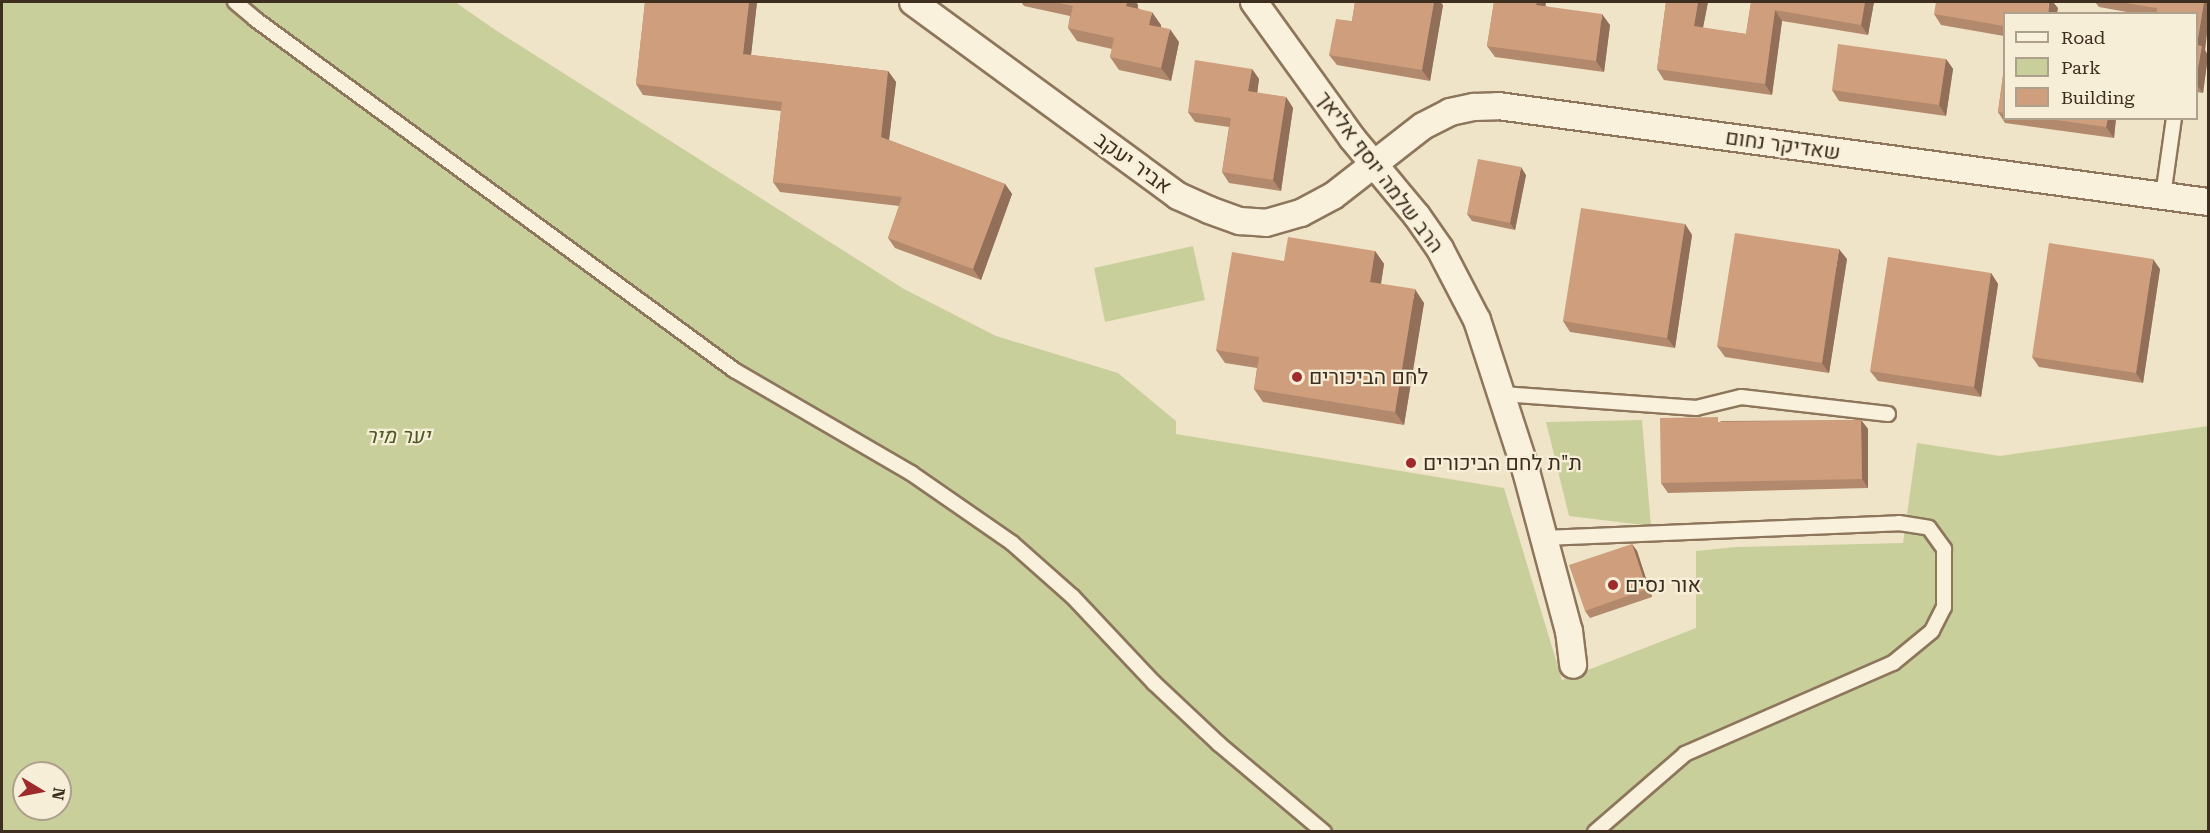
<!DOCTYPE html>
<meta charset="utf-8">
<style>
body{margin:0}
#map{position:relative;width:2210px;height:833px;overflow:hidden;background:#f0e4c8;font-family:"Roboto Serif",Heebo,serif}
div>[style]{position:absolute}
[style*='--x']{left:calc(var(--x)*1px);top:calc(var(--y)*1px);width:calc(var(--w)*1px);rotate:calc(var(--a)*1deg)}
.green>*{inset:0;background:#c9cf9b}
.roads{filter:drop-shadow(2px 0 #8d765c) drop-shadow(-2px 0 #8d765c) drop-shadow(0 2px #8d765c) drop-shadow(0 -2px #8d765c)}
.lane>*{height:14px;margin:-7px;padding:0 7px;transform-origin:7px;border-radius:7px;background:#faf1dc}
.street>*{height:26px;margin:-13px;padding:0 13px;transform-origin:13px;border-radius:13px;background:#faf1dc}
.wall>*{inset:0;background:#b2896c}
.shaded-wall>*{inset:0;background:#916f58}
.building>*{inset:0;background:#cf9f7d}
.dots>*{width:16px;height:16px;translate:-50% -50%;box-sizing:border-box;border:3px solid #f7eed8;border-radius:50%}
span{translate:-50% -50%;white-space:nowrap;text-align:center;line-height:1.15;-webkit-text-stroke:4.5px #f7eed8;paint-order:stroke}
.street-label{font-size:21px;color:#3d2e20}
.poi-label{font-size:21px;color:#3d2e20}
.left{translate:0 -50%;text-align:left}
.park-label{font-size:21px;color:#4d5a26;font-style:italic}
.frame{position:absolute;inset:0;border:3px solid #3d2e20;pointer-events:none}
.legend{position:absolute;left:2003px;top:12px;width:195px;height:108px;box-sizing:border-box;background:#f7eed8;border:2px solid #ada18e;margin:0;padding:8px 10px;list-style:none;font-size:18px;color:#3d2e20}
.legend li{display:flex;align-items:center;gap:12px;height:30px}
.legend b{width:30px;border:2px solid #ada18e}
.north{position:absolute;left:12px;top:761px;width:60px;height:60px;box-sizing:border-box;background:#f7eed8;border:2px solid #ada18e;border-radius:50%;rotate:100deg;font-size:16px;font-weight:700;line-height:24px;text-align:center;color:#3d2e20}
.north::after{content:'';display:block;margin:auto;width:21px;height:27px;background:#9e2a2b;clip-path:polygon(50% 0,100% 100%,50% 72%,0 100%)}
</style>
<div id="map">
<div class="green">
<i style="clip-path:polygon(evenodd,2px 2px,455px 2px,497px 31px,904px 289px,996px 336px,1118px 373px,1176px 421px,1176px 434px,1504px 488px,1562px 680px,1696px 628px,1696px 551px,1736px 547px,1903px 543px,1917px 443px,2000px 456px,2208px 426px,2208px 831px,2px 832px,2px 2px,24px 773px,60px 773px,60px 809px,24px 809px,24px 773px)"></i>
<i style="clip-path:polygon(1193px 246px,1205px 300px,1105px 322px,1094px 268px)"></i>
<i style="clip-path:polygon(1642px 420px,1651px 526px,1569px 516px,1546px 422px)"></i>
</div>
<div class="roads">
<div class="lane">
<i style="--x:235;--y:2;--w:26;--a:40"></i>
<i style="--x:255;--y:19;--w:594;--a:36.23"></i>
<i style="--x:734;--y:370;--w:205;--a:30.2"></i>
<i style="--x:911;--y:473;--w:123;--a:34.7"></i>
<i style="--x:1012;--y:543;--w:81;--a:41.5"></i>
<i style="--x:1073;--y:597;--w:118;--a:46.7"></i>
<i style="--x:1154;--y:683;--w:89;--a:43.2"></i>
<i style="--x:1219;--y:744;--w:137;--a:40"></i>
<i style="--x:2163;--y:196;--w:79;--a:-82"></i>
<i style="--x:1502;--y:394;--w:195;--a:4.1"></i>
<i style="--x:1696;--y:408;--w:46;--a:-13.7"></i>
<i style="--x:1741;--y:397;--w:148;--a:6.6"></i>
<i style="--x:1544;--y:538;--w:355;--a:-2.4"></i>
<i style="--x:1899;--y:523;--w:30;--a:9"></i>
<i style="--x:1929;--y:528;--w:26;--a:54"></i>
<i style="--x:1944;--y:549;--w:58;--a:90"></i>
<i style="--x:1944;--y:607;--w:27;--a:117"></i>
<i style="--x:1932;--y:631;--w:50;--a:140.6"></i>
<i style="--x:1893;--y:663;--w:227;--a:156.4"></i>
<i style="--x:1685;--y:754;--w:119;--a:139.1"></i>
</div>
<div class="street">
<i style="--x:913;--y:2;--w:328;--a:36.2"></i>
<i style="--x:1178;--y:196;--w:34;--a:24"></i>
<i style="--x:1209;--y:210;--w:33;--a:20"></i>
<i style="--x:1240;--y:221;--w:26;--a:4"></i>
<i style="--x:1266;--y:223;--w:36;--a:-16"></i>
<i style="--x:1301;--y:213;--w:36;--a:-28"></i>
<i style="--x:1333;--y:196;--w:114;--a:-37.9"></i>
<i style="--x:1423;--y:126;--w:30;--a:-27"></i>
<i style="--x:1450;--y:112;--w:25;--a:-12"></i>
<i style="--x:1474;--y:107;--w:24;--a:-2"></i>
<i style="--x:1498;--y:106;--w:716;--a:7.7"></i>
<i style="--x:1254;--y:2;--w:168;--a:54.2"></i>
<i style="--x:1352;--y:138;--w:102;--a:50.2"></i>
<i style="--x:1417;--y:216;--w:40;--a:55.1"></i>
<i style="--x:1440;--y:249;--w:80;--a:62.5"></i>
<i style="--x:1477;--y:320;--w:159;--a:72"></i>
<i style="--x:1526;--y:471;--w:166;--a:75"></i>
<i style="--x:1569;--y:631;--w:34;--a:83"></i>
</div>
</div>
<div class="wall">
<i style="clip-path:polygon(645px 2px,757px 2px,751px 55px,888px 71px,896px 82px,889px 140px,1005px 184px,1012px 194px,981px 280px,895px 248px,888px 238px,899px 206px,780px 192px,773px 182px,781px 111px,643px 95px,636px 84px)"></i>
<i style="clip-path:polygon(1021px 2px,1136px 2px,1138px 5px,1138px 8px,1161px 25px,1161px 27px,1179px 42px,1171px 81px,1119px 70px,1110px 57px,1112px 49px,1077px 41px,1068px 28px,1070px 16px,1024px 6px)"></i>
<i style="clip-path:polygon(1355px 2px,1440px 2px,1443px 5px,1430px 81px,1337px 65px,1329px 55px,1352px 21px)"></i>
<i style="clip-path:polygon(1494px 2px,1546px 2px,1545px 6px,1610px 25px,1604px 72px,1495px 57px,1487px 46px)"></i>
<i style="clip-path:polygon(1663px 2px,1708px 2px,1703px 28px,1746px 34px,1751px 2px,1874px 2px,1868px 35px,1782px 21px,1772px 95px,1664px 80px,1657px 69px,1666px 2px)"></i>
<i style="clip-path:polygon(2095px 2px,2208px 2px,2205px 50px,2208px 56px,2203px 93px,2196px 92px,2196px 14px,2138px 14px,2099px 7px)"></i>
<i style="clip-path:polygon(2058px 8px,2004px 14px,2004px 36px,1941px 25px,1934px 14px)"></i>
<i style="clip-path:polygon(1946px 59px,1953px 69px,1946px 116px,1839px 101px,1832px 90px)"></i>
<i style="clip-path:polygon(2004px 68px,2004px 118px,2116px 118px,2114px 138px,2005px 123px,1998px 112px)"></i>
<i style="clip-path:polygon(1252px 69px,1259px 79px,1257px 93px,1286px 97px,1293px 108px,1281px 191px,1229px 183px,1222px 172px,1229px 127px,1195px 122px,1188px 112px)"></i>
<i style="clip-path:polygon(1526px 175px,1515px 230px,1472px 221px,1467px 214px)"></i>
<i style="clip-path:polygon(1685px 224px,1692px 235px,1675px 348px,1570px 332px,1563px 321px)"></i>
<i style="clip-path:polygon(1375px 251px,1384px 264px,1381px 284px,1424px 303px,1404px 425px,1263px 402px,1254px 389px,1257px 368px,1225px 363px,1216px 350px,1284px 261px)"></i>
<i style="clip-path:polygon(1847px 259px,1829px 373px,1725px 357px,1717px 346px)"></i>
<i style="clip-path:polygon(2160px 269px,2143px 383px,2039px 367px,2032px 357px)"></i>
<i style="clip-path:polygon(1991px 273px,1998px 284px,1981px 397px,1878px 381px,1870px 371px)"></i>
<i style="clip-path:polygon(1861px 420px,1868px 429px,1868px 488px,1668px 493px,1661px 483px,1721px 421px)"></i>
<i style="clip-path:polygon(1632px 544px,1637px 551px,1652px 597px,1590px 618px,1585px 611px)"></i>
</div>
<div class="shaded-wall">
<i style="clip-path:polygon(749px 2px,757px 2px,750px 64px,743px 54px)"></i>
<i style="clip-path:polygon(1127px 2px,1136px 2px,1138px 5px,1135px 19px,1126px 6px)"></i>
<i style="clip-path:polygon(1434px 2px,1440px 2px,1443px 5px,1430px 81px,1422px 70px)"></i>
<i style="clip-path:polygon(1537px 2px,1546px 2px,1544px 16px,1536px 5px)"></i>
<i style="clip-path:polygon(1698px 2px,1708px 2px,1701px 37px,1694px 26px)"></i>
<i style="clip-path:polygon(1865px 2px,1874px 2px,1868px 35px,1861px 25px)"></i>
<i style="clip-path:polygon(2049px 2px,2053px 2px,2058px 8px,2057px 14px,2048px 14px)"></i>
<i style="clip-path:polygon(2204px 2px,2208px 2px,2208px 26px,2205px 50px,2208px 56px,2203px 93px,2196px 84px,2196px 80px,2197px 45px)"></i>
<i style="clip-path:polygon(1775px 10px,1782px 21px,1772px 95px,1765px 84px)"></i>
<i style="clip-path:polygon(1152px 12px,1161px 25px,1159px 38px,1149px 25px)"></i>
<i style="clip-path:polygon(1602px 14px,1610px 25px,1604px 72px,1596px 61px)"></i>
<i style="clip-path:polygon(1170px 29px,1179px 42px,1171px 81px,1161px 68px)"></i>
<i style="clip-path:polygon(1946px 59px,1953px 69px,1946px 116px,1939px 105px)"></i>
<i style="clip-path:polygon(1252px 69px,1259px 79px,1256px 102px,1248px 91px)"></i>
<i style="clip-path:polygon(888px 71px,896px 82px,888px 148px,881px 137px)"></i>
<i style="clip-path:polygon(1286px 97px,1293px 108px,1281px 191px,1273px 180px)"></i>
<i style="clip-path:polygon(2108px 118px,2116px 118px,2114px 138px,2106px 127px)"></i>
<i style="clip-path:polygon(1521px 167px,1526px 175px,1515px 230px,1510px 223px)"></i>
<i style="clip-path:polygon(1005px 184px,1012px 194px,981px 280px,973px 269px)"></i>
<i style="clip-path:polygon(1685px 224px,1692px 235px,1675px 348px,1667px 338px)"></i>
<i style="clip-path:polygon(1839px 249px,1847px 259px,1829px 373px,1822px 363px)"></i>
<i style="clip-path:polygon(1375px 251px,1384px 264px,1379px 295px,1370px 282px)"></i>
<i style="clip-path:polygon(2153px 259px,2160px 269px,2143px 383px,2136px 373px)"></i>
<i style="clip-path:polygon(1991px 273px,1998px 284px,1981px 397px,1974px 387px)"></i>
<i style="clip-path:polygon(1415px 289px,1424px 303px,1404px 425px,1395px 412px)"></i>
<i style="clip-path:polygon(1861px 420px,1868px 429px,1868px 488px,1862px 479px)"></i>
<i style="clip-path:polygon(1632px 544px,1637px 551px,1652px 597px,1647px 589px)"></i>
</div>
<div class="building">
<i style="clip-path:polygon(645px 2px,749px 2px,743px 54px,888px 71px,881px 137px,1005px 184px,973px 269px,888px 238px,902px 197px,773px 182px,782px 102px,636px 84px)"></i>
<i style="clip-path:polygon(1055px 2px,1127px 2px,1126px 6px,1152px 12px,1149px 25px,1170px 29px,1161px 68px,1110px 57px,1114px 38px,1068px 28px,1073px 6px)"></i>
<i style="clip-path:polygon(1355px 2px,1434px 2px,1422px 70px,1329px 55px,1336px 19px,1352px 21px)"></i>
<i style="clip-path:polygon(1494px 2px,1537px 2px,1536px 5px,1602px 14px,1596px 61px,1487px 46px)"></i>
<i style="clip-path:polygon(1666px 2px,1698px 2px,1694px 26px,1746px 34px,1751px 2px,1865px 2px,1861px 25px,1775px 10px,1765px 84px,1657px 69px)"></i>
<i style="clip-path:polygon(1936px 2px,2049px 2px,2048px 14px,2004px 14px,2004px 26px,1934px 14px)"></i>
<i style="clip-path:polygon(2119px 2px,2204px 2px,2197px 45px,2202px 46px,2196px 80px,2196px 14px,2157px 14px,2157px 8px)"></i>
<i style="clip-path:polygon(1838px 44px,1946px 59px,1939px 105px,1832px 90px)"></i>
<i style="clip-path:polygon(1195px 60px,1252px 69px,1248px 91px,1286px 97px,1273px 180px,1222px 172px,1231px 118px,1188px 112px)"></i>
<i style="clip-path:polygon(2004px 68px,2004px 113px,1998px 112px)"></i>
<i style="clip-path:polygon(2042px 118px,2108px 118px,2106px 127px)"></i>
<i style="clip-path:polygon(1478px 159px,1521px 167px,1510px 223px,1467px 214px)"></i>
<i style="clip-path:polygon(1581px 208px,1685px 224px,1667px 338px,1563px 321px)"></i>
<i style="clip-path:polygon(1735px 233px,1839px 249px,1822px 363px,1717px 346px)"></i>
<i style="clip-path:polygon(1288px 237px,1375px 251px,1370px 282px,1415px 289px,1395px 412px,1254px 389px,1259px 357px,1216px 350px,1232px 252px,1284px 261px)"></i>
<i style="clip-path:polygon(2049px 243px,2153px 259px,2136px 373px,2032px 357px)"></i>
<i style="clip-path:polygon(1888px 257px,1991px 273px,1974px 387px,1870px 371px)"></i>
<i style="clip-path:polygon(1718px 417px,1718px 422px,1861px 420px,1862px 479px,1661px 483px,1660px 418px)"></i>
<i style="clip-path:polygon(1632px 544px,1647px 589px,1585px 611px,1569px 565px)"></i>
</div>
<div class="dots">
<i style="left:1297px;top:377px;background:#9e2a2b"></i>
<i style="left:1411px;top:463px;background:#9e2a2b"></i>
<i style="left:1613px;top:585px;background:#9e2a2b"></i>
</div>
<div class="street-label">
<span style="left:1783px;top:145px;rotate:8deg">שאדיקר נחום</span>
<span style="left:1133px;top:163px;rotate:36deg">אביר יעקב</span>
<span style="left:1380px;top:172px;rotate:53deg">הרב שלמה יוסף אליאך</span>
</div>
<div class="poi-label">
<span class="left" style="left:1309px;top:377px">לחם הביכורים</span>
<span class="left" style="left:1423px;top:463px">ת"ת לחם הביכורים</span>
<span class="left" style="left:1625px;top:585px">אור נסים</span>
</div>
<div class="park-label">
<span style="left:398px;top:436px">יער מיר</span>
</div>
<div class="frame"></div>
<ul class="legend">
<li><b style="height:8px;background:#faf1dc"></b>Road</li>
<li><b style="height:16px;background:#c9cf9b"></b>Park</li>
<li><b style="height:16px;background:#cf9f7d"></b>Building</li>
</ul>
<div class="north">N</div>
</div>
